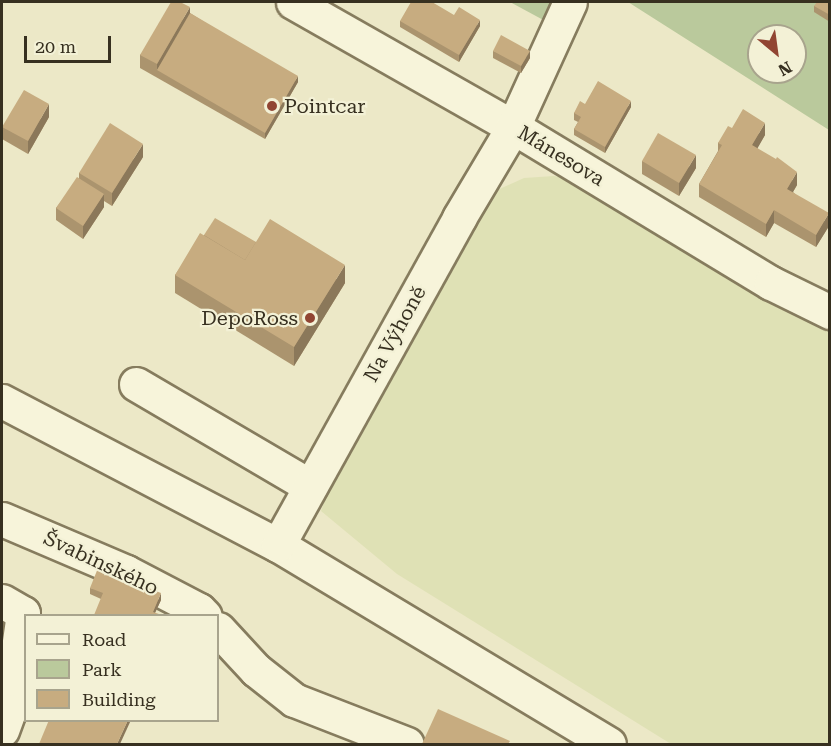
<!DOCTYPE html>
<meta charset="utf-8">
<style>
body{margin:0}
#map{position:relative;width:831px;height:746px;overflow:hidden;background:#ece8c7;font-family:"Roboto Serif",serif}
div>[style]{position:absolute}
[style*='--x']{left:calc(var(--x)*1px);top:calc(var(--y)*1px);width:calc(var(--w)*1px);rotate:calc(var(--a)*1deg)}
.farmland>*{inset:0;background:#dfe1b5}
.green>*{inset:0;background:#bac99c}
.roads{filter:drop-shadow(2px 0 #867c5e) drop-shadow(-2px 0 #867c5e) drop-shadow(0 2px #867c5e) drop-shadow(0 -2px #867c5e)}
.minor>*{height:33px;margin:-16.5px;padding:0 16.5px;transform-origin:16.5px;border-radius:16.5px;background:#f7f4da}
.wall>*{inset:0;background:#ab946e}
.shaded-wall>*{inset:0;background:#8b785a}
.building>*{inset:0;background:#c7ac80}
.dots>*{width:16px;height:16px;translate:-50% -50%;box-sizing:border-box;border:3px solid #f3f1d6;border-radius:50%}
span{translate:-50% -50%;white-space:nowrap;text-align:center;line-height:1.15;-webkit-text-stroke:4.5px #f3f1d6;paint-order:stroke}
.poi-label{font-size:20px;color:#373020}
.left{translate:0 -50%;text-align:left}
.right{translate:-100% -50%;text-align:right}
.street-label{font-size:20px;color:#373020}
.frame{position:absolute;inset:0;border:3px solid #373020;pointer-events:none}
.legend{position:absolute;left:24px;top:614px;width:195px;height:108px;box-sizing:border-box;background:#f3f1d6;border:2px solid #a8a48d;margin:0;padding:8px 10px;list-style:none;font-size:18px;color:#373020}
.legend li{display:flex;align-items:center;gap:12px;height:30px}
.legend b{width:30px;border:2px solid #a8a48d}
.north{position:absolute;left:747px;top:24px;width:60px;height:60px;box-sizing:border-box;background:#f3f1d6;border:2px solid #a8a48d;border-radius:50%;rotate:151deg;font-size:16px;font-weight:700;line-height:24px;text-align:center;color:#373020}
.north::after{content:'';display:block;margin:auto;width:21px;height:27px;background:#914532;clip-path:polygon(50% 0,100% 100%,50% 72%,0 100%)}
.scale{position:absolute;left:24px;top:36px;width:87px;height:27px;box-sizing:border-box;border:3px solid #373020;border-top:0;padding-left:8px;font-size:18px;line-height:21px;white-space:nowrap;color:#373020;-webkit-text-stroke:4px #f3f1d6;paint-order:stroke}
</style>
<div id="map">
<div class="farmland">
<i style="clip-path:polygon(554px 176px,589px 183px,829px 319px,829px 744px,671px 744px,397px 574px,321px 511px,332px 481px,466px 231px,493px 192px,524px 178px)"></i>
</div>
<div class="green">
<i style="clip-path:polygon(510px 2px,557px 2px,547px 22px)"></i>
<i style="clip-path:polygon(evenodd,628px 2px,829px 2px,829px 130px,628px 2px,759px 36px,795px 36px,795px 72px,759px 72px,759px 36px)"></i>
</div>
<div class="roads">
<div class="minor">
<i style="--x:293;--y:2;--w:253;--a:29.6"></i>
<i style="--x:513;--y:127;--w:301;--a:31.2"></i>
<i style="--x:771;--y:283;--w:66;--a:26.2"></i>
<i style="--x:136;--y:384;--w:202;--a:30.4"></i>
<i style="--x:2;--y:401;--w:311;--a:27.6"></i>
<i style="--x:278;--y:545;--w:386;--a:31"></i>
<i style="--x:2;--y:519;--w:135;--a:23.1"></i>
<i style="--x:126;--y:572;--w:82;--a:27.5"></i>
<i style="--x:199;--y:610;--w:8;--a:45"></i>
<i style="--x:278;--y:545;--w:374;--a:-61"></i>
<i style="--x:459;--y:218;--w:106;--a:-59.3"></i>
<i style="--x:513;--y:127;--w:137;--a:-65.5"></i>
<i style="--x:2;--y:601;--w:24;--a:30"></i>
<i style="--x:23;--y:613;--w:99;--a:98.1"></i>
<i style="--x:9;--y:711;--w:20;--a:110"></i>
<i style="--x:218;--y:629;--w:56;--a:47.2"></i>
<i style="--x:256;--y:670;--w:48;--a:38.3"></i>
<i style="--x:294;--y:700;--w:121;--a:21.3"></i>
</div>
</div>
<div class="wall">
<i style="clip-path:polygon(830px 2px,830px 22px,814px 12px,814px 6px)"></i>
<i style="clip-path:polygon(190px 13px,298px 82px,265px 139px,140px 68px,140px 55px)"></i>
<i style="clip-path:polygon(454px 15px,480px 26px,459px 62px,400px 27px,400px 21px)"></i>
<i style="clip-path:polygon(493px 51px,530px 58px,521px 73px,493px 58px)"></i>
<i style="clip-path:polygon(585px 104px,631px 107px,605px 153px,574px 135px,574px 129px,578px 122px,574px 120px,574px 113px)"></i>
<i style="clip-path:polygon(49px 117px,28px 154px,2px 139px,2px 127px)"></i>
<i style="clip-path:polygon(732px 128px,765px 135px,757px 148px,797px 185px,793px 192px,829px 226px,816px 247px,774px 223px,766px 237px,699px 197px,699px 184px,718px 151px,718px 143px)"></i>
<i style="clip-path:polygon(143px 157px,112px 206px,104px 201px,104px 207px,83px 239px,56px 220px,56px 208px,79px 178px,79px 173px)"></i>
<i style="clip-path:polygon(642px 161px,696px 168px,679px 196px,642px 174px)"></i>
<i style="clip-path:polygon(204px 235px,256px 242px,345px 283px,294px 366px,175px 293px,175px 275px)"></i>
<i style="clip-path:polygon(90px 588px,161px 600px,155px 613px,101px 599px,90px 594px)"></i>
</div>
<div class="shaded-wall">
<i style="clip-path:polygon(190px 7px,190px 20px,157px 70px,157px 77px,157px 64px)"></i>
<i style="clip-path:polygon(480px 20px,480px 26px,459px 62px,459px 55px)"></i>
<i style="clip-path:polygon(530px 51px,530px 58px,521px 73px,521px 66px)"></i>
<i style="clip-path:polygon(298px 76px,298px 82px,265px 139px,265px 133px)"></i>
<i style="clip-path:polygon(631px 101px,631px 107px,605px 153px,605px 147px)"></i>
<i style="clip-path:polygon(49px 104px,49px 117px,28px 154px,28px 141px)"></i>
<i style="clip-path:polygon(765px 123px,765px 135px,752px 158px,752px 145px)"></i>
<i style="clip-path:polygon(143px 144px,143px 157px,112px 206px,112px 193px)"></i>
<i style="clip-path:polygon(696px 155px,696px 168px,679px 196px,679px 183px)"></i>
<i style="clip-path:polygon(797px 172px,797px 185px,787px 202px,787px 189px)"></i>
<i style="clip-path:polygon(104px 194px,104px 207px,83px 239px,83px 226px)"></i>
<i style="clip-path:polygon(774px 210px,774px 223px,766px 237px,766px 224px)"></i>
<i style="clip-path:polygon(829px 213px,829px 226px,816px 247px,816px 235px)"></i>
<i style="clip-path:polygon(345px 265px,345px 283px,294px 366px,294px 347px)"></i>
<i style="clip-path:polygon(161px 593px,161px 600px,154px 615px,153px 612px)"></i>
<i style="clip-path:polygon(128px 720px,131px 720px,120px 744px,117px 744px)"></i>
</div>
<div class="building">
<i style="clip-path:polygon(171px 2px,180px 2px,190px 7px,157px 64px,140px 55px)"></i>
<i style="clip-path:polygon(411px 2px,432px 2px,454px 15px,459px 7px,480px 20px,459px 55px,400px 21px)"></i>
<i style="clip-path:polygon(817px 2px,830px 2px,830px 15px,814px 6px)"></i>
<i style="clip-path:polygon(190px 13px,298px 76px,265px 133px,157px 70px)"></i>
<i style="clip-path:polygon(501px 35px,530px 51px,521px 66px,493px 51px)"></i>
<i style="clip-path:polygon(598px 81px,631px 101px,605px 147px,574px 129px,581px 117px,574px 113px,580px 101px,585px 104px)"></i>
<i style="clip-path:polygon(24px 90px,49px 104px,28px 141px,2px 127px)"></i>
<i style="clip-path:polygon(743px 109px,765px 123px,752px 145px,776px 159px,777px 157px,797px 172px,787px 189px,829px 213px,816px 235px,774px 210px,766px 224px,699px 184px,722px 145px,718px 143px,728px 126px,732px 128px)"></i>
<i style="clip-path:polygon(110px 123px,143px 144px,112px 193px,79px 173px)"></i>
<i style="clip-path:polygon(658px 133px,696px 155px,679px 183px,642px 161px)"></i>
<i style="clip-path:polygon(77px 177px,104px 194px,83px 226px,56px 208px)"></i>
<i style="clip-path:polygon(215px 218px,256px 242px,245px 260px,204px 235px)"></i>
<i style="clip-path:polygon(270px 219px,345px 265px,294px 347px,175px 275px,200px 233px,245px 260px)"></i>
<i style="clip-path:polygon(98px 568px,161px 593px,153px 612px,162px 615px,94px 615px,103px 593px,90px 588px)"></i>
<i style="clip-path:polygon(438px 709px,510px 741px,508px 744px,422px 744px)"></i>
<i style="clip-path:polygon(49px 720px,128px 720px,117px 744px,39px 744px)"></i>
</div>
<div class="dots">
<i style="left:272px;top:106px;background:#914532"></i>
<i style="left:310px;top:318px;background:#914532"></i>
</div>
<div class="poi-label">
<span class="left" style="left:284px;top:106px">Pointcar</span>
<span class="right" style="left:298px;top:318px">DepoRoss</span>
</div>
<div class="street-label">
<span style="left:561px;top:156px;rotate:31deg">Mánesova</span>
<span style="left:395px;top:334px;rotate:-61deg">Na Výhoně</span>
<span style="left:101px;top:563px;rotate:25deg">Švabinského</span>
</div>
<div class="frame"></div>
<ul class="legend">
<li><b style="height:8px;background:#f7f4da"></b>Road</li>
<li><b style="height:16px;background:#bac99c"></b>Park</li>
<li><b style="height:16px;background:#c7ac80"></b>Building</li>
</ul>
<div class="north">N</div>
<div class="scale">20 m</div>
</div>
